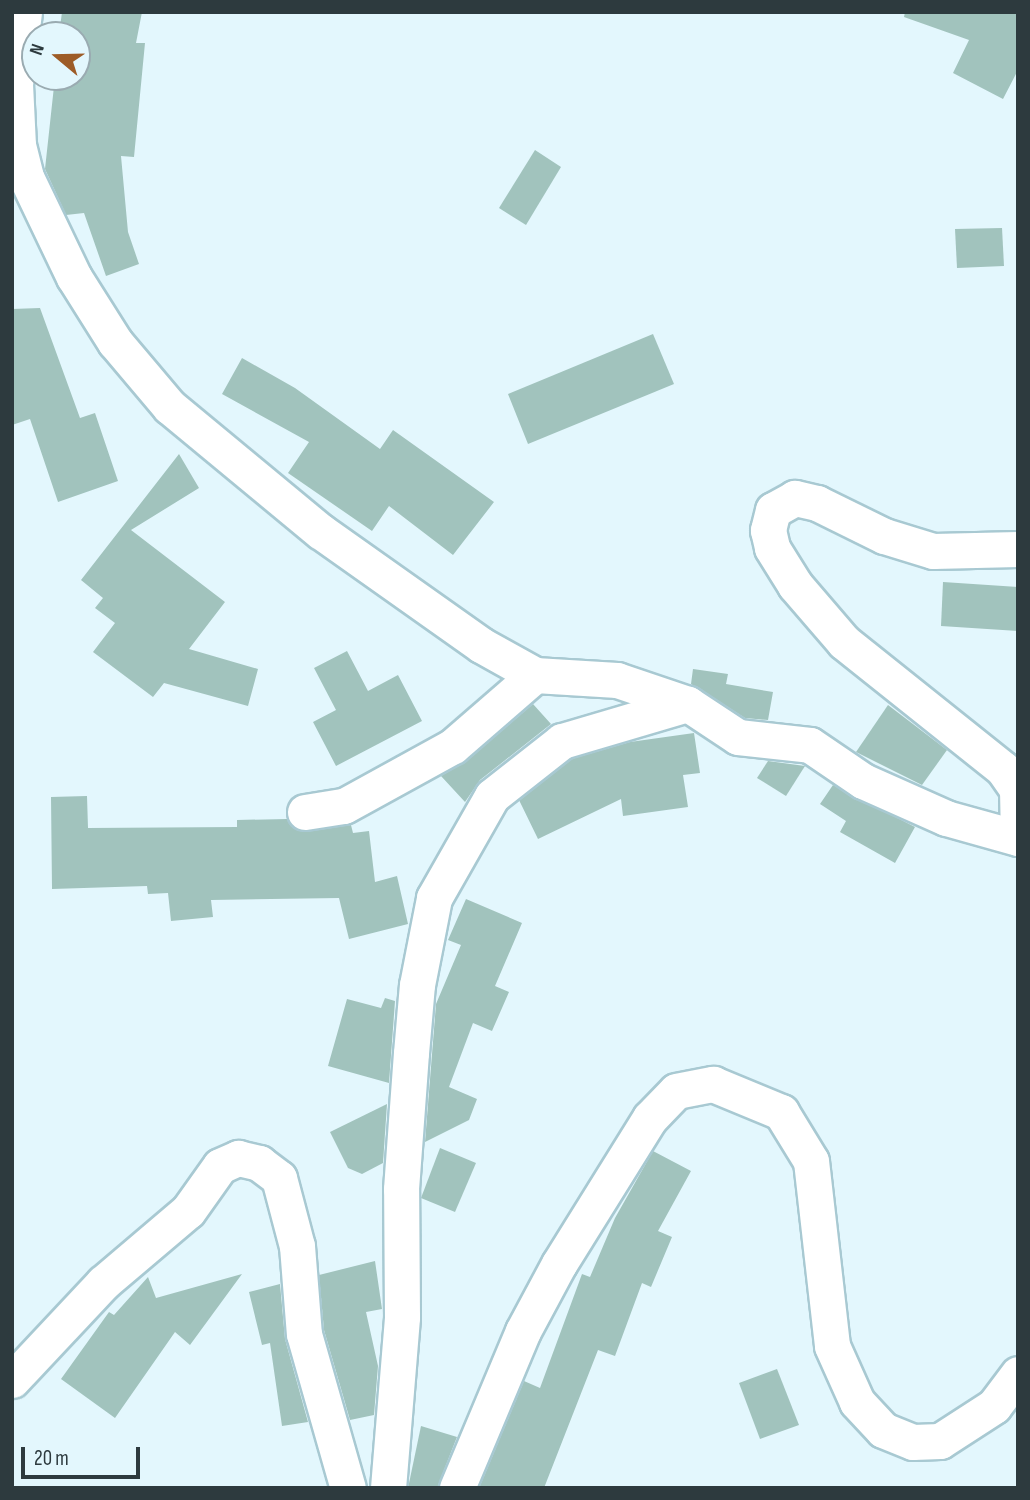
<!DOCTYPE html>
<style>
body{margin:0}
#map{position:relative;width:1030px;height:1500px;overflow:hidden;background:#e3f7fd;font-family:"Sofia Sans Condensed",sans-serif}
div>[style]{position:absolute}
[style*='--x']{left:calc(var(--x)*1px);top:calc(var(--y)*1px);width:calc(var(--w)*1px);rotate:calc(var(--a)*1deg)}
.building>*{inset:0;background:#a1c3bd}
.roads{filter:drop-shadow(2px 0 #a8c9d2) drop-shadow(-2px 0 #a8c9d2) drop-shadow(0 2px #a8c9d2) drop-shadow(0 -2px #a8c9d2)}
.street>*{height:35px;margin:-17.5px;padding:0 17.5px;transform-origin:17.5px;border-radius:17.5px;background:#fff}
span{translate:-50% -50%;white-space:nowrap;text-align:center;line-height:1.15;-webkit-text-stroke:5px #e3f7fd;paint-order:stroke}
.frame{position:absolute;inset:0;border:14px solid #2d3a3e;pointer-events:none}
.north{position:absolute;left:21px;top:21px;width:70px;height:70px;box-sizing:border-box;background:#e3f7fd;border:2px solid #9aabb1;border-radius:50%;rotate:289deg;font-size:19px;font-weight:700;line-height:28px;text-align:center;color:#2d3a3e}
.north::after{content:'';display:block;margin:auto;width:24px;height:32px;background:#9d5c27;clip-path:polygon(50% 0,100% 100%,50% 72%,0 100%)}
.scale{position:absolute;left:21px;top:1447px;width:119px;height:32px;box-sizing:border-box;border:4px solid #2d3a3e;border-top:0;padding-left:9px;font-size:21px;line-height:24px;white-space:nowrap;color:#2d3a3e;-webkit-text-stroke:5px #e3f7fd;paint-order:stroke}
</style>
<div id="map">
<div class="building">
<i style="clip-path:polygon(62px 12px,142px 12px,136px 43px,145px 43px,134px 157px,121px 156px,128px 232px,139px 264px,106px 276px,84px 213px,66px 215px,45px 169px,55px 77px,77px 77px,77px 35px,59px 35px)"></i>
<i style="clip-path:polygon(905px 12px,1018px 12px,1018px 70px,1003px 99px,953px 73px,969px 40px,904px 17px)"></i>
<i style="clip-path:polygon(535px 150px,561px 167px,526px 225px,499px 208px)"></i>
<i style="clip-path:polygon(1002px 228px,1004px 266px,957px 268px,955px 229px)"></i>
<i style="clip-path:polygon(40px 308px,80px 418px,95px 413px,118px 481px,58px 502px,30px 419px,12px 425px,12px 309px)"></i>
<i style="clip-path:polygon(653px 334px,674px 384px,528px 444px,508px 394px)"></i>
<i style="clip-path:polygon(242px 358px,295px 388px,380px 449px,393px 430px,494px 502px,453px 555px,389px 506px,372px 531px,288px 473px,309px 442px,222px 394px)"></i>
<i style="clip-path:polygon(179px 454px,199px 488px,131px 530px,225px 602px,189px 649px,258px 669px,248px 706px,164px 683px,153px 697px,93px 652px,115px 623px,95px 608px,103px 598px,81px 580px)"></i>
<i style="clip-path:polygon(943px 582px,1018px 587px,1018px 631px,941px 626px)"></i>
<i style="clip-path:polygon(347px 651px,368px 691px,398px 675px,422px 721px,336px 766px,313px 722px,336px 710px,314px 668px)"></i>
<i style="clip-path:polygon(693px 669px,728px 674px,726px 684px,773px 692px,768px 720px,745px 718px,691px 684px)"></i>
<i style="clip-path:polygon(533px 704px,551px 724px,480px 780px,465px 802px,441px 776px,466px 761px)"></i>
<i style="clip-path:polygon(888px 705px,947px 750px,922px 785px,856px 752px)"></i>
<i style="clip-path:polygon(694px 733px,700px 773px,683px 775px,688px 807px,623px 816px,621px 799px,538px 839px,519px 800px,571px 759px,630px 742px)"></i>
<i style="clip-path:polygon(768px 761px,805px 766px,786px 796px,757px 778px)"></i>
<i style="clip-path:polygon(833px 785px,915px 827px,895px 863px,840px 832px,846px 821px,820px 804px)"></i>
<i style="clip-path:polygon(87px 796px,88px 828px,237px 827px,237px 820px,287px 819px,298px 831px,351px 825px,353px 833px,369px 831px,375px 882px,397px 876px,408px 924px,349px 939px,339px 898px,211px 900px,213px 917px,171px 921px,168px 893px,148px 894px,147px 886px,52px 889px,51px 797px)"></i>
<i style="clip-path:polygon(466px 899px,522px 923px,495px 986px,509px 992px,492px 1031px,473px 1023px,449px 1087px,477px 1099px,469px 1120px,425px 1142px,436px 1004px,461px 945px,448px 940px)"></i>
<i style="clip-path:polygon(385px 998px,395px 1001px,389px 1083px,328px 1066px,347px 999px,381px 1008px)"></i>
<i style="clip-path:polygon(387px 1104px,383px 1163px,362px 1174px,348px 1168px,330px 1132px)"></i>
<i style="clip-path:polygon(440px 1148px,476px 1163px,455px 1212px,421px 1198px)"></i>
<i style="clip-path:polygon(653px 1151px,691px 1171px,658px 1231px,672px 1237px,651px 1287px,642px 1283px,615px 1356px,598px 1350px,544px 1488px,479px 1488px,524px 1381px,540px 1388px,582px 1274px,590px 1277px,615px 1218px)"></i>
<i style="clip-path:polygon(375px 1261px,382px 1309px,366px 1312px,378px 1366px,374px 1415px,350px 1420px,324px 1330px,319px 1275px)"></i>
<i style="clip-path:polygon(242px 1274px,190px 1345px,175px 1332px,115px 1418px,61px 1379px,109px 1312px,114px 1315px,148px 1277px,156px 1298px)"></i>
<i style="clip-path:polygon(280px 1284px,285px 1339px,308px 1422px,282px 1426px,270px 1343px,262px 1345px,249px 1292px)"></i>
<i style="clip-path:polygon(777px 1369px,799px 1425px,760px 1439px,739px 1383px)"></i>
<i style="clip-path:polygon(421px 1426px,457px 1437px,437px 1488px,408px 1488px)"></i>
</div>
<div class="roads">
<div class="street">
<i style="--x:24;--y:12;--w:73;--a:97.1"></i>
<i style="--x:15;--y:84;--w:61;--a:87.2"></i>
<i style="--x:18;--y:145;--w:33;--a:76"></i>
<i style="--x:26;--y:177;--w:111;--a:64.4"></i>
<i style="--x:74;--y:277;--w:77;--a:57.8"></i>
<i style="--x:115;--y:342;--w:85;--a:49.8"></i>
<i style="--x:170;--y:407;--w:195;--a:39.6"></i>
<i style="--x:320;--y:531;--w:197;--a:35.3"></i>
<i style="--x:481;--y:645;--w:62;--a:29.1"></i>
<i style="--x:535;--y:675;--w:82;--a:3.5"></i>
<i style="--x:617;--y:680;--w:75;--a:18.7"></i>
<i style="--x:688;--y:704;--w:60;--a:33.4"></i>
<i style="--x:738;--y:737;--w:72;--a:6.3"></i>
<i style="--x:810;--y:745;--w:64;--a:34.2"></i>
<i style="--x:863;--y:781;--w:91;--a:24"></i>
<i style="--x:946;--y:818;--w:75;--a:15.5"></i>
<i style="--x:1018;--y:549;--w:85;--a:178.7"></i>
<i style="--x:933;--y:551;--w:51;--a:-163"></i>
<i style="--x:884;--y:536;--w:75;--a:-153.8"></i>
<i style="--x:817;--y:503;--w:23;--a:-167"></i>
<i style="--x:795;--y:498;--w:25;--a:151"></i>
<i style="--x:773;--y:510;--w:21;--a:104"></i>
<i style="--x:768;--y:530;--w:18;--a:77"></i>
<i style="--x:772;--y:548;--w:44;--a:58.1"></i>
<i style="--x:795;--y:585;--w:75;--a:49.3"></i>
<i style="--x:844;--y:642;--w:203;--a:38.6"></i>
<i style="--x:1003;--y:769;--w:24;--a:55"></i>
<i style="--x:1017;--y:789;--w:49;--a:88.8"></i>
<i style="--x:305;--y:812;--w:39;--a:-9"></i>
<i style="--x:344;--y:806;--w:124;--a:-28.8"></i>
<i style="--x:453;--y:746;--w:108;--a:-40.9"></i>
<i style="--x:12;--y:1380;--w:133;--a:-46.8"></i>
<i style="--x:103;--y:1283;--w:111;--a:-40.3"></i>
<i style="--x:188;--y:1211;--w:55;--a:-54.6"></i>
<i style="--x:220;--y:1166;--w:20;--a:-24"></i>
<i style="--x:238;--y:1158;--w:22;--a:13"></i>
<i style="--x:259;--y:1163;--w:25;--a:37"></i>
<i style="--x:279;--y:1178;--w:70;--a:75.2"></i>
<i style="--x:297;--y:1246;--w:88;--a:85.5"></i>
<i style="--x:304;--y:1334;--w:160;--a:74.1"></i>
<i style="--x:388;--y:1488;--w:172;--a:-85.3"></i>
<i style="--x:402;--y:1317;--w:128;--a:-90.4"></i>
<i style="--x:401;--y:1189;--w:136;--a:-85.8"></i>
<i style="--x:411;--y:1053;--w:68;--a:-85"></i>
<i style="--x:417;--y:985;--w:89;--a:-78.9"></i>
<i style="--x:434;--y:898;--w:117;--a:-60.4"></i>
<i style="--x:492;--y:796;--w:89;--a:-38.2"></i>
<i style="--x:562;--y:741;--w:131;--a:-16.4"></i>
<i style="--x:457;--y:1488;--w:170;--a:-67.2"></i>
<i style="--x:523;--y:1331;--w:76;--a:-61.8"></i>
<i style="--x:559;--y:1264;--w:172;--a:-58.1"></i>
<i style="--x:650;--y:1118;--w:37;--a:-46"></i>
<i style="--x:676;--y:1091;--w:38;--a:-11"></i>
<i style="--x:713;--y:1084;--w:74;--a:22.4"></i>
<i style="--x:781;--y:1112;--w:57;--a:58.5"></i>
<i style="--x:811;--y:1161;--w:186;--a:83.5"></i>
<i style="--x:832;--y:1346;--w:61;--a:65.9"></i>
<i style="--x:857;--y:1402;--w:38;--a:47"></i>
<i style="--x:883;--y:1430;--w:32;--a:22"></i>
<i style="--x:913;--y:1442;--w:27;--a:-2"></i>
<i style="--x:940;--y:1441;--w:64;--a:-32.9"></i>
<i style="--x:994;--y:1406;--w:40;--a:-53"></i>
</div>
</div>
<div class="frame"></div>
<div class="north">N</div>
<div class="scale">20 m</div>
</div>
